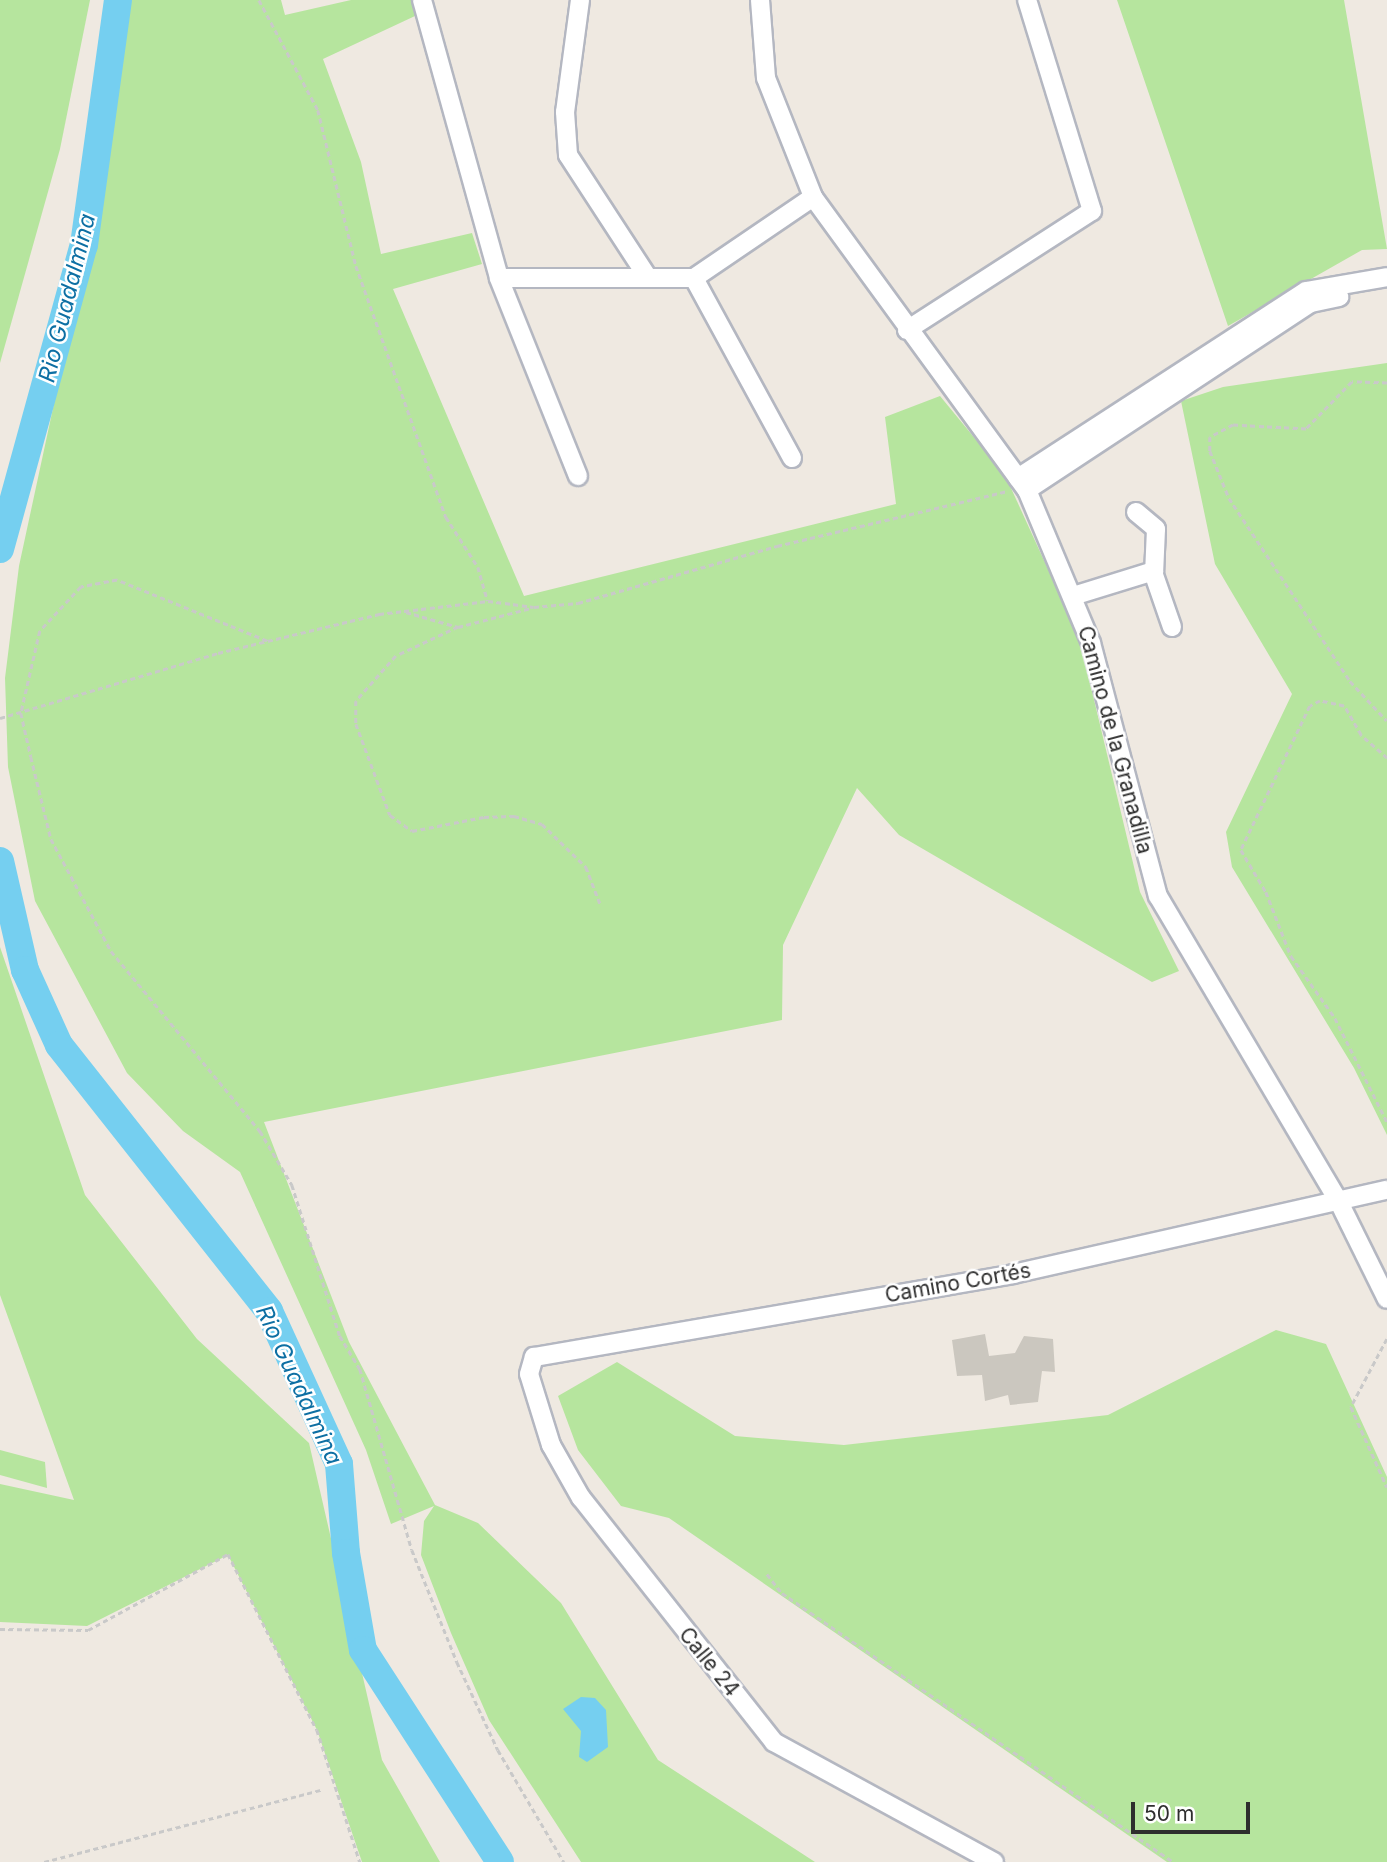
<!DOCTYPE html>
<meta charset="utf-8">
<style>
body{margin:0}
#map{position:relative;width:1387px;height:1862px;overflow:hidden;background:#efe9e1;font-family:Inter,sans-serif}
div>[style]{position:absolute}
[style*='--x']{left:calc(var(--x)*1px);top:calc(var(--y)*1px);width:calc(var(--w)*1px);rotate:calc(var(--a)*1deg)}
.green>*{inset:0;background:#b6e59e}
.water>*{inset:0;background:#75cff0}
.river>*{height:28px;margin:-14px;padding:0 14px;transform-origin:14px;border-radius:14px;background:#75cff0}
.building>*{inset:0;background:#cbc7bf}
.path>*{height:2.5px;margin-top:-1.25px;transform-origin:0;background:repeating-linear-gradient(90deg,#c9c9c9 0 5px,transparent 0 8.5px)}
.roads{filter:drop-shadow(2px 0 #b4b7c1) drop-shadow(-2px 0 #b4b7c1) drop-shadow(0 2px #b4b7c1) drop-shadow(0 -2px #b4b7c1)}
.minor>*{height:18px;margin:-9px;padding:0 9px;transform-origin:9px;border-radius:9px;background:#fff}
span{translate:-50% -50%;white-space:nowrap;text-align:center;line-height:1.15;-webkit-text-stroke:5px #fff;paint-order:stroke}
.street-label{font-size:21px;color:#2e2e2e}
.water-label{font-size:23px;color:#0d6fa3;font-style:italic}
.scale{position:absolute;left:1131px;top:1802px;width:119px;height:32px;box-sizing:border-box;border:4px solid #2e2e2e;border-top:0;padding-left:9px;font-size:21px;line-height:24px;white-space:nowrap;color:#2e2e2e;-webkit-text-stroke:5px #fff;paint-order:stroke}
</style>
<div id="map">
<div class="green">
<i style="clip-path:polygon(0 0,90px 0,60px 149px,0 363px)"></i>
<i style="clip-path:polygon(130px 0,281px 0,285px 15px,351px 0,411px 0,415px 16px,323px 59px,361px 162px,381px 254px,472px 233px,482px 264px,393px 289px,524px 596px,896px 504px,885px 417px,940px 396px,1005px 475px,1079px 637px,1140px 892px,1179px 971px,1152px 982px,899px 835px,857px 788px,783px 945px,782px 1020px,264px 1122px,349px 1342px,435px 1505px,478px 1523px,561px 1603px,658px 1760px,815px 1862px,581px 1862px,489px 1720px,451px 1633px,421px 1555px,424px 1521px,434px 1506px,391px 1524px,366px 1450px,240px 1172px,183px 1131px,127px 1073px,35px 901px,8px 767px,5px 678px,19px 566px,94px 218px)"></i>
<i style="clip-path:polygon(1117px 0,1344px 0,1387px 249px,1362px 250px,1228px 326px)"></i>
<i style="clip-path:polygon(1387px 363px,1387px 1135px,1354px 1068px,1232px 867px,1226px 832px,1292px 694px,1215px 564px,1181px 401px,1223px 387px)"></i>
<i style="clip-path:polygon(0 947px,85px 1195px,197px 1339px,309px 1443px,382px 1760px,440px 1862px,362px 1862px,317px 1730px,228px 1555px,87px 1626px,0 1622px,0 1484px,74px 1500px,0 1295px)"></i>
<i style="clip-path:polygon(1276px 1330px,1326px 1344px,1387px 1477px,1387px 1862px,1167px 1862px,669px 1518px,621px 1506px,578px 1450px,558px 1396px,617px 1362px,735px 1436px,844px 1445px,1108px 1415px)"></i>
<i style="clip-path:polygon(0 1450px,45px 1462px,47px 1488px,0 1475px)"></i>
</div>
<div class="water">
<i style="clip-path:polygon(581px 1697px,595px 1698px,606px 1710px,608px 1747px,587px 1762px,579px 1757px,581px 1731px,563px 1709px)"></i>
</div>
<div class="river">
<i style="--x:0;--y:549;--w:315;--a:-74.6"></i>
<i style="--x:84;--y:245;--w:247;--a:-82.1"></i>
<i style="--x:0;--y:861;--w:112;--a:77.1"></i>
<i style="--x:25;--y:970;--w:82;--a:65.6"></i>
<i style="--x:59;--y:1045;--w:339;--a:51.7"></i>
<i style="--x:269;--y:1311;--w:168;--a:65.4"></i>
<i style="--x:339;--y:1464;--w:89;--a:85.5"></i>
<i style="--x:346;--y:1553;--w:98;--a:80.1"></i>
<i style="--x:363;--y:1650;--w:252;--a:57.1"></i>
</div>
<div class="building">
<i style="clip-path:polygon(985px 1334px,989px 1356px,1015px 1353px,1024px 1336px,1053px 1339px,1055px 1372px,1042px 1371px,1038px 1402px,1010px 1405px,1008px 1395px,985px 1401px,982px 1375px,957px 1376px,952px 1340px)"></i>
</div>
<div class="path">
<i style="--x:259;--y:0;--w:125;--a:61.8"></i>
<i style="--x:318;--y:110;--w:161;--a:76.3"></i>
<i style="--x:356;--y:266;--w:267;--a:70.3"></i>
<i style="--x:446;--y:517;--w:59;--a:57.4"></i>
<i style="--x:478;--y:567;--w:35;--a:74"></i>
<i style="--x:1387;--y:383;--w:35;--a:-178"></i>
<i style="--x:1352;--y:382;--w:66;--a:134.4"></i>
<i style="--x:1306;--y:429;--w:73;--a:-176.9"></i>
<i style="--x:1233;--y:425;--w:26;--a:152"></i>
<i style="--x:1210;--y:437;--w:14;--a:90"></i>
<i style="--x:1210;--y:451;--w:51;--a:68"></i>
<i style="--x:1229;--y:498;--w:219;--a:56.5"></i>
<i style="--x:1350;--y:681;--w:54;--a:47.2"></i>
<i style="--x:406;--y:612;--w:54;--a:16.1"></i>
<i style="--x:458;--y:627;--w:75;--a:-14.6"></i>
<i style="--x:458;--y:627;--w:68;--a:154.9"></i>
<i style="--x:396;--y:656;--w:60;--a:131.6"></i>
<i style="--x:356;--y:701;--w:23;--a:90"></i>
<i style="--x:356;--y:724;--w:97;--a:69.5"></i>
<i style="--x:390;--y:815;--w:27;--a:36"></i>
<i style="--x:412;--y:831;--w:73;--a:-11"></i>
<i style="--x:484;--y:817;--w:30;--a:-2"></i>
<i style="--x:514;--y:816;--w:29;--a:16"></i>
<i style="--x:542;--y:824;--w:62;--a:44.3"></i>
<i style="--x:586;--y:867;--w:42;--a:69"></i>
<i style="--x:267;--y:641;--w:162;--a:-157.9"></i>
<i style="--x:117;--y:580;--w:37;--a:169"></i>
<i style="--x:81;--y:587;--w:60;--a:133"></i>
<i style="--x:40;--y:631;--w:84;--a:103"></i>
<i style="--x:21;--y:713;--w:45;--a:77.2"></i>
<i style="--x:31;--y:757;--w:84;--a:76.3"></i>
<i style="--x:51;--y:839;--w:127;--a:61.8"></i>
<i style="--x:111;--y:951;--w:234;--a:50.4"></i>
<i style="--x:260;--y:1131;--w:63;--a:59.3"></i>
<i style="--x:292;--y:1185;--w:158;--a:72.4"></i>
<i style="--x:340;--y:1336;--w:39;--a:59"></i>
<i style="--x:360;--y:1369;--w:188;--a:74"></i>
<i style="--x:412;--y:1550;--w:121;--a:68.1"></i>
<i style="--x:457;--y:1662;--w:97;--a:65"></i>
<i style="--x:498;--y:1750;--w:130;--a:59.5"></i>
<i style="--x:0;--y:718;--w:227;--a:-16.6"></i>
<i style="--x:218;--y:653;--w:166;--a:-13.6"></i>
<i style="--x:379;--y:614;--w:110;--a:-6.8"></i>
<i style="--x:488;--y:601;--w:46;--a:7.4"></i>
<i style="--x:534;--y:607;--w:44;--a:-5.2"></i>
<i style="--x:578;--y:603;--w:207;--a:-16"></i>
<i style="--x:777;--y:546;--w:236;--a:-13.4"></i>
<i style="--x:1387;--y:758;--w:35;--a:-139"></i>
<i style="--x:1361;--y:735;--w:34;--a:-120"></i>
<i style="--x:1344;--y:706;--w:25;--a:-168"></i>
<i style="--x:1320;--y:701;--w:11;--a:153"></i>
<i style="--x:1310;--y:706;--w:160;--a:115.6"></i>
<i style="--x:1241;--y:850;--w:49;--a:59.2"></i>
<i style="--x:1266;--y:892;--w:69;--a:68.7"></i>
<i style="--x:1291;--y:956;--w:76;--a:54.6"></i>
<i style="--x:1335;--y:1018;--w:116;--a:63.4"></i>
<i style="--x:1387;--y:1339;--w:77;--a:117.9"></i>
<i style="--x:1351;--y:1407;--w:88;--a:65.8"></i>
<i style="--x:767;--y:1574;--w:24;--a:52"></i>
<i style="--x:782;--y:1593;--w:475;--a:34.5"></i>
<i style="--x:0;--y:1629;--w:88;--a:0.7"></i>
<i style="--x:88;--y:1630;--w:159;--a:-28.5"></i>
<i style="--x:228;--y:1554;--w:197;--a:63.2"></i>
<i style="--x:317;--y:1730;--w:139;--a:72"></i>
<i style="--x:44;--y:1862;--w:286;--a:-14.6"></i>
</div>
<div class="roads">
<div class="minor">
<i style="--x:422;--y:0;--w:288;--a:74.5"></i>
<i style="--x:580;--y:0;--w:113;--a:97.6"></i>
<i style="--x:565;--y:112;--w:43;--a:86"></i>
<i style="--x:568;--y:155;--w:145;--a:56.9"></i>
<i style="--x:760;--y:0;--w:78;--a:85.6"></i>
<i style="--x:766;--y:78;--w:128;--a:68.4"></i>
<i style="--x:813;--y:197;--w:363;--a:53.9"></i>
<i style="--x:1027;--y:490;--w:166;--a:67.3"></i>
<i style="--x:1091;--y:643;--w:262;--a:75.2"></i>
<i style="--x:1158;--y:896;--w:356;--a:59.4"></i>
<i style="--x:1339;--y:1202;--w:108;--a:63.7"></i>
<i style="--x:907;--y:330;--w:220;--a:-32.8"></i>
<i style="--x:1092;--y:211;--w:221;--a:-107.1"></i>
<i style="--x:792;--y:458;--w:205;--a:-118.6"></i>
<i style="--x:694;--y:278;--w:144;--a:-34.2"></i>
<i style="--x:578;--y:476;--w:213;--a:-111.8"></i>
<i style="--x:499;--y:278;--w:195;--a:0"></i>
<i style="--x:1018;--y:478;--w:343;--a:-33"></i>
<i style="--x:1306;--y:291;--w:82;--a:-9.8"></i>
<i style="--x:1027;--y:490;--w:340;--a:-33.4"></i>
<i style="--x:1311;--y:303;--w:29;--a:-12"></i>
<i style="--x:1136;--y:512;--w:26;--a:40"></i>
<i style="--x:1156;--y:529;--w:46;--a:92.5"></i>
<i style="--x:1154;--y:575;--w:55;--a:70.9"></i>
<i style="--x:1073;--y:596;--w:85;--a:-17.2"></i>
<i style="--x:994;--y:1862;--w:251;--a:-151.4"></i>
<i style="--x:774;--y:1742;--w:311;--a:-128.3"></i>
<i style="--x:581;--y:1498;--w:61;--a:-119.5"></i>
<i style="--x:551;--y:1445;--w:74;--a:-107.2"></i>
<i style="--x:529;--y:1374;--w:18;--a:-74"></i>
<i style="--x:534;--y:1357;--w:486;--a:-9.8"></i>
<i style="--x:1013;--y:1274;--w:383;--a:-12.7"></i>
</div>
</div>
<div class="street-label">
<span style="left:1115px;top:740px;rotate:75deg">Camino de la Granadilla</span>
<span style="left:958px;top:1283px;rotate:-10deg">Camino Cortés</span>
<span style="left:709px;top:1662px;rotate:51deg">Calle 24</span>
</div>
<div class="water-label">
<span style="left:67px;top:298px;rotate:-76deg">Rio Guadalmina</span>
<span style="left:299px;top:1385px;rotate:65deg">Rio Guadalmina</span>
</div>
<div class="scale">50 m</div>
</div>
